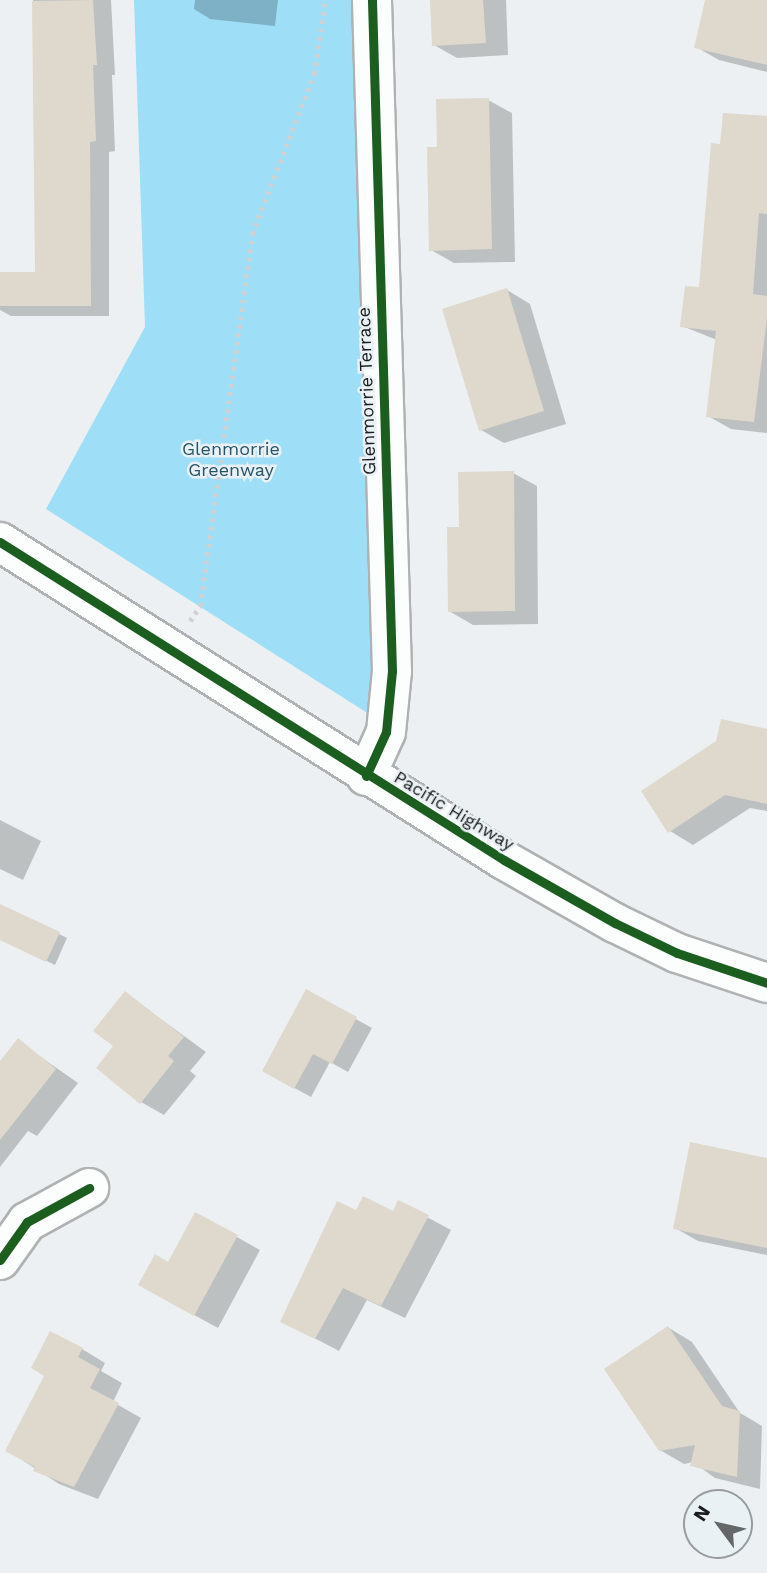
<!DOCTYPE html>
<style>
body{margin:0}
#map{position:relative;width:767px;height:1573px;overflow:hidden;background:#edf0f2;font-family:"Work Sans",sans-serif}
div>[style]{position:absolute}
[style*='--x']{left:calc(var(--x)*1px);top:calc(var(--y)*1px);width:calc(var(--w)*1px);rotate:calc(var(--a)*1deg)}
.forest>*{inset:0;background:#9edef7}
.shadow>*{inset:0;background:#0003}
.building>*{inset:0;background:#dfd8cd}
.path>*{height:4.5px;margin-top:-2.25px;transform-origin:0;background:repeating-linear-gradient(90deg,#cfd0d2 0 3.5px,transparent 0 8.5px)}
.roads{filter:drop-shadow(2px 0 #afb2b3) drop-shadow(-2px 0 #afb2b3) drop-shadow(0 2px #afb2b3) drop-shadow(0 -2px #afb2b3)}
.street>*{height:38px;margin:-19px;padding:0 19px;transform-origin:19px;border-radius:19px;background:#fcfdfd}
.primary>*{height:38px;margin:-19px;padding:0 19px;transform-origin:19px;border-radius:19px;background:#fcfdfd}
.cycleway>*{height:9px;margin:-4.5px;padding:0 4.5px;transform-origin:4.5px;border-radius:4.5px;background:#1b5e20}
span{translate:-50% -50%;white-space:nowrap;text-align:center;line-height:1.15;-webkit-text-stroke:5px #eaf1f5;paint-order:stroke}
.street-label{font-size:18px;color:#1a1c1e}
.park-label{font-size:18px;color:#265568}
.north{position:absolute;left:683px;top:1489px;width:70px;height:70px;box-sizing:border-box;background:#eaf1f5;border:2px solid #979c9f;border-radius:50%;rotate:303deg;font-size:19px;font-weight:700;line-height:28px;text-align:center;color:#1a1c1e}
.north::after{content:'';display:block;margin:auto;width:24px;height:32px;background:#646668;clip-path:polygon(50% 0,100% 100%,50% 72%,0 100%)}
</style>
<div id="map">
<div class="forest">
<i style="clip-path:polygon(134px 0,355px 0,380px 721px,46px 509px,145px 327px)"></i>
</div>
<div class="shadow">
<i style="clip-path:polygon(33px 0,111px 0,115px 75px,112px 75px,115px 151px,109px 152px,109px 316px,11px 316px,0 310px,0 274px,37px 274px)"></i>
<i style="clip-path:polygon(195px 0,278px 0,275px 26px,210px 19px,194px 9px)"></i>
<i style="clip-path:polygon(432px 0,506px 0,508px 55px,457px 58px,434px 45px)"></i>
<i style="clip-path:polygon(707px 0,767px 0,767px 72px,719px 60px,696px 47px)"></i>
<i style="clip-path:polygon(488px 100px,512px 113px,515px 262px,454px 263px,431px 250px,439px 149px)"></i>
<i style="clip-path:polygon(767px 118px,767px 433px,731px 429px,708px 416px,717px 340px,682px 326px,700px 289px,722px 146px)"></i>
<i style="clip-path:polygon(507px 290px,530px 304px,566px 424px,504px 443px,481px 430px)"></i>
<i style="clip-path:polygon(513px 473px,537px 486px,538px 624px,473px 625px,449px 611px,461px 529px)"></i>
<i style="clip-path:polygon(767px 731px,767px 811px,750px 808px,693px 845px,670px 831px)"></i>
<i style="clip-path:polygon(0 820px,41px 841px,23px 880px,0 869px)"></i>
<i style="clip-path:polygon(0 905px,67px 938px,55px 965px,0 938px)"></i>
<i style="clip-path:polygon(307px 992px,372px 1028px,348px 1072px,330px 1062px,311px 1097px,280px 1080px)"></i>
<i style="clip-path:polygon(125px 993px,206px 1052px,190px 1071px,196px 1076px,164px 1115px,141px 1102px,116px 1046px)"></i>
<i style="clip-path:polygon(18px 1041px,78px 1083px,37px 1136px,28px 1131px,0 1167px,0 1064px)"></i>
<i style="clip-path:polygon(767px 1160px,767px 1255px,698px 1241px,675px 1228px)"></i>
<i style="clip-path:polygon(399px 1202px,451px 1230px,405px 1318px,367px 1300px,339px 1351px,282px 1321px,357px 1213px,394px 1213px)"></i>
<i style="clip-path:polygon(196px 1214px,260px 1250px,218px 1328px,163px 1298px,169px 1264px)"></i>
<i style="clip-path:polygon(669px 1328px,692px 1342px,740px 1413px,762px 1426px,760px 1489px,715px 1478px,693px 1462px,684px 1464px,660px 1450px)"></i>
<i style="clip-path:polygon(82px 1349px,105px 1363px,101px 1371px,122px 1383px,113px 1402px,141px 1418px,98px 1499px,59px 1484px,7px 1450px)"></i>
</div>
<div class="building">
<i style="clip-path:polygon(93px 0,97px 65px,93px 65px,96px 141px,90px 142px,91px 306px,0 306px,0 272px,35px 272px,32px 1px)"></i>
<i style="clip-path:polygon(430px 0,483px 0,486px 43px,432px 46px)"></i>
<i style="clip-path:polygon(705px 0,767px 0,767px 65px,694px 48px)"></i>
<i style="clip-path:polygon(489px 98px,492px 249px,429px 251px,427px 147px,437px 147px,436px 99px)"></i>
<i style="clip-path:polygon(723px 113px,767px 116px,767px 214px,759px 213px,753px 294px,767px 296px,767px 318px,754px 422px,706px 417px,716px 331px,680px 327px,685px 286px,699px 287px,711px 143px,720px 144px)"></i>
<i style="clip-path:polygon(507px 288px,544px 411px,479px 431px,442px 309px)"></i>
<i style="clip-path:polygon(514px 471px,515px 611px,448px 612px,447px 527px,459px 527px,458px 472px)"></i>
<i style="clip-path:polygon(721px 719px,767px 729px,767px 804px,725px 795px,668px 833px,641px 791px,716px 741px)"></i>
<i style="clip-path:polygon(0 904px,60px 932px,46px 962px,0 940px)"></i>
<i style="clip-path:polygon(306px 989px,357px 1017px,332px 1064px,313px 1054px,294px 1089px,262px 1071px)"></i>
<i style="clip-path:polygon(125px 991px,184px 1037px,168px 1056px,174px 1061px,140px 1104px,96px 1068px,113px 1046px,93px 1031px)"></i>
<i style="clip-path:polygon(18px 1038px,56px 1069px,0 1140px,0 1061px)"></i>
<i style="clip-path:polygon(690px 1142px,767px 1158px,767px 1248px,673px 1229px)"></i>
<i style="clip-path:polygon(363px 1196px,393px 1211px,398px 1200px,429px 1215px,381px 1306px,343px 1288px,315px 1339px,280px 1322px,337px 1201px,356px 1210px)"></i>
<i style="clip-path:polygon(195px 1212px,238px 1235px,194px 1316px,138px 1285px,155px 1254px,168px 1262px)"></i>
<i style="clip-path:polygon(668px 1326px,722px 1406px,740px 1411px,737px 1477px,690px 1466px,695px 1445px,659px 1451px,604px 1369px)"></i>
<i style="clip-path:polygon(50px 1331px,83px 1348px,78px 1357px,100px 1369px,90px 1388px,119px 1403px,74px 1487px,33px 1471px,35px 1467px,5px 1451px,44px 1376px,31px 1368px)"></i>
</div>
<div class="path">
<i style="--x:190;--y:621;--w:18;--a:-56"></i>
<i style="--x:200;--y:606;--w:376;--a:-82"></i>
<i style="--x:252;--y:234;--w:172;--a:-68.8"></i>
<i style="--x:314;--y:74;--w:75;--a:-81.5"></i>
</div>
<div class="roads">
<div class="street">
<i style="--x:366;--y:776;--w:48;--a:-65.6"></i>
<i style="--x:386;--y:732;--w:61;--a:-84.4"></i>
<i style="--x:392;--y:671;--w:671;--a:-91.71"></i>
<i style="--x:0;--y:1260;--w:47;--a:-54.6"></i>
<i style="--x:27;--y:1222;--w:71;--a:-28.7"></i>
</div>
<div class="primary">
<i style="--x:0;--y:542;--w:596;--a:32.25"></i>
<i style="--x:504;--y:860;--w:128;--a:29.6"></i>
<i style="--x:615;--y:923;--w:69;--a:25.8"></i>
<i style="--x:677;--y:953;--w:95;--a:18.4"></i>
</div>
</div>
<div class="cycleway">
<i style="--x:0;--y:542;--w:596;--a:32.25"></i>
<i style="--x:504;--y:860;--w:128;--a:29.6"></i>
<i style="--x:615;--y:923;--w:69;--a:25.8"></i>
<i style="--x:677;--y:953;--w:95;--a:18.4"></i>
<i style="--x:366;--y:776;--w:48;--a:-65.6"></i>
<i style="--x:386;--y:732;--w:61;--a:-84.4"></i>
<i style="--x:392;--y:671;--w:671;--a:-91.71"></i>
<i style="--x:0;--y:1260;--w:47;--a:-54.6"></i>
<i style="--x:27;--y:1222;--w:71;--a:-28.7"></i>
</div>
<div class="street-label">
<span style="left:367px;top:391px;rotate:-92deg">Glenmorrie Terrace</span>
<span style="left:454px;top:811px;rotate:31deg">Pacific Highway</span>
</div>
<div class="park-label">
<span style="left:231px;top:460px">Glenmorrie<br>Greenway</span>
</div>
<div class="north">N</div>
</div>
